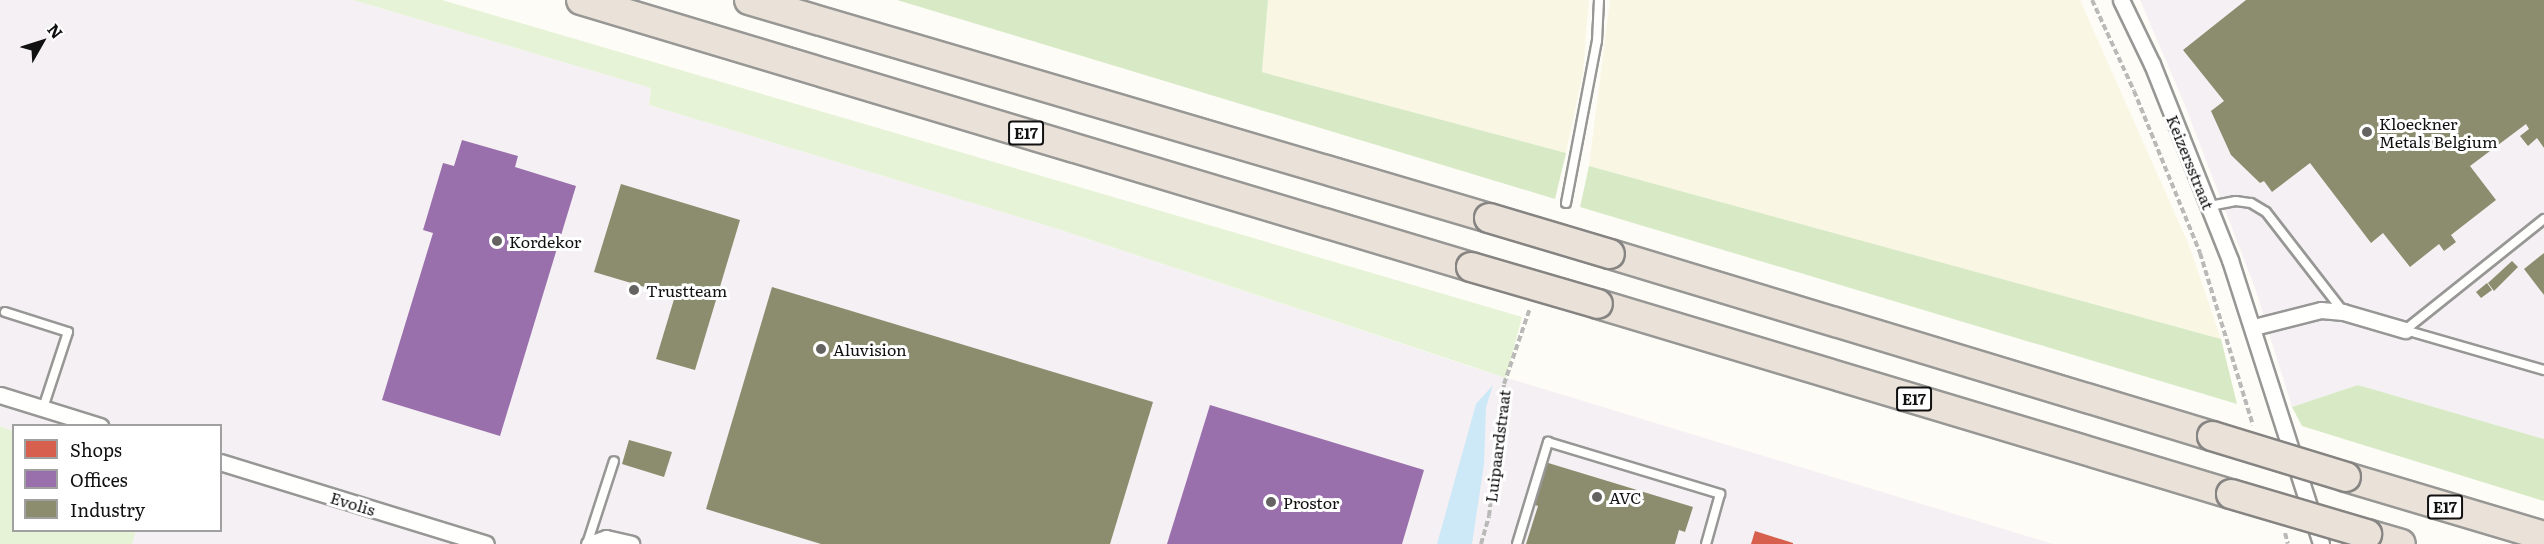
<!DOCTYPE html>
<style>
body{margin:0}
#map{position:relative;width:2544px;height:544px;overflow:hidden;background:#fdfcf7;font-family:Literata,serif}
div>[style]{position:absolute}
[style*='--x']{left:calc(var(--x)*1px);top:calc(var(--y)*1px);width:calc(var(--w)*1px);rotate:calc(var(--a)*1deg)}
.industrial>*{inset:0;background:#f5f0f3}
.farmland>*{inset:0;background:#f9f7e4}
.green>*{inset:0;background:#e7f3d7}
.forest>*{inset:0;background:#d8eac5}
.water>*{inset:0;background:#cde8f7}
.shops>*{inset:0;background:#d6604d}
.offices>*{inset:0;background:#9970ab}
.industry>*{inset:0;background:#8c8c6e}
.path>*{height:4px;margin-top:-2px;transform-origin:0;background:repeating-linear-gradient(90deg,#b9b9b8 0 6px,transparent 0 9px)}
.roads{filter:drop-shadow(2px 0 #979795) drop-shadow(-2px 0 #979795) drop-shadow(0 2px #979795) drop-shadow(0 -2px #979795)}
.service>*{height:8px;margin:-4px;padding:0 4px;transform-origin:4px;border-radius:4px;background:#fffffe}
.minor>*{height:15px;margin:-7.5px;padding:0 7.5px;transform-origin:7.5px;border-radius:7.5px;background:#fffffe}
.motorway>*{height:28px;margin:-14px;padding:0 14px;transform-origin:14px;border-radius:14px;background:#eae1d8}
.bridges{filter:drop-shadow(2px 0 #858482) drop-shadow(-2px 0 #858482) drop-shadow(0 2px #858482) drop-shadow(0 -2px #858482)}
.motorway-bridge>*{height:28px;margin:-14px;padding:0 14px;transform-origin:14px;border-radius:14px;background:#eae1d8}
.dots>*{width:16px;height:16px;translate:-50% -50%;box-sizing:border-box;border:3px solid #fff;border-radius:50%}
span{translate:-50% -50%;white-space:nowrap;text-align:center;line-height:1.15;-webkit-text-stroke:6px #fff;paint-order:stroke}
.shield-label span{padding:2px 4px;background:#fff;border:2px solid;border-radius:4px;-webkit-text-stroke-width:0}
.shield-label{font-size:15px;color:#111;font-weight:700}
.poi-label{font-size:16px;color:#111}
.left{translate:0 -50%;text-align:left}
.street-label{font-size:16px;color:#111}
.legend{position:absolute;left:12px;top:424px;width:210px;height:108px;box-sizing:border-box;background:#fff;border:2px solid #a0a0a0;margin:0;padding:8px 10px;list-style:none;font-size:18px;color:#111}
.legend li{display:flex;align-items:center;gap:12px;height:30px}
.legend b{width:30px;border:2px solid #a0a0a0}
.north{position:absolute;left:12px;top:12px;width:60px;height:60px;-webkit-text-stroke:4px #fff;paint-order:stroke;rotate:51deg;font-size:16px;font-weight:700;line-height:24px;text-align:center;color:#111}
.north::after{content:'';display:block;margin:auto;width:21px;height:27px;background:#111;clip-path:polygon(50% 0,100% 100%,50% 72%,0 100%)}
</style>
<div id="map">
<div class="industrial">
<i style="clip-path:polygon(0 0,353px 0,651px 88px,649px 105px,1058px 229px,1468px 366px,2053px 544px,132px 544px,136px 531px,220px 530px,220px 426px,14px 426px,13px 431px,0 426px)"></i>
<i style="clip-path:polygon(2140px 0,2544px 0,2544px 439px,2358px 385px,2292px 407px,2255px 288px,2184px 103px)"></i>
</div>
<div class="farmland">
<i style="clip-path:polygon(1268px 0,1589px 0,1583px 72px,1566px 153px,1262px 72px)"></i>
<i style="clip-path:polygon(1610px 0,2080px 0,2189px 245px,2221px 339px,1589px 166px)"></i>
</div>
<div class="green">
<i style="clip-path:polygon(353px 0,442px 0,1522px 317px,1506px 378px,1058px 229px,649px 105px,651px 88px)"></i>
<i style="clip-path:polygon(0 426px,13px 431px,14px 530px,136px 531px,132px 544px,0 544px)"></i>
</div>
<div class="forest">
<i style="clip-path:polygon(897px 0,1268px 0,1262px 72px,1566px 153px,1555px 199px)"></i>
<i style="clip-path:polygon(1589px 166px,2221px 339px,2237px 404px,1580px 207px)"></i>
<i style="clip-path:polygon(2358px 385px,2544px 439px,2544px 501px,2302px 426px,2292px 407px)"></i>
</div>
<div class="water">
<i style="clip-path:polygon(1493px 385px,1486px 407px,1484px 464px,1472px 544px,1437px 544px,1476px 404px)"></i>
</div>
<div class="shops">
<i style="clip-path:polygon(1755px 531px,1793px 543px,1793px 544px,1751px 544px)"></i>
</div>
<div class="offices">
<i style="clip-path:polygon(462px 140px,518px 156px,515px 167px,576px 186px,500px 436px,382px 400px,433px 233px,423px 230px,443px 163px,454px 166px)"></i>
<i style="clip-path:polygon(1210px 405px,1424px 470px,1402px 544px,1167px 544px)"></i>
</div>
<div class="industry">
<i style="clip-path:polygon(2246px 0,2544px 0,2544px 148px,2537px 138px,2528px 146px,2520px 136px,2529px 129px,2526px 124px,2470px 166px,2496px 200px,2451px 235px,2456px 242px,2444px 251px,2439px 244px,2410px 267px,2383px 233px,2371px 243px,2310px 163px,2272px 192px,2264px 181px,2260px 183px,2231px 155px,2211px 111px,2224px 101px,2183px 50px)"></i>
<i style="clip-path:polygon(621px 184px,740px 220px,695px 370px,656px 359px,675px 296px,594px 272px)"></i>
<i style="clip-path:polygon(2544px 253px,2544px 295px,2524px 269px)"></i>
<i style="clip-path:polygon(2512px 261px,2518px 267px,2494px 291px,2488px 283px)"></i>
<i style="clip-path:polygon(2487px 283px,2492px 290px,2481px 298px,2476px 292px)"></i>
<i style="clip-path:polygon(772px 287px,1153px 402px,1110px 544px,821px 544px,706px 509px)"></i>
<i style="clip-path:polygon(629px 440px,672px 452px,664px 477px,622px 464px)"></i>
<i style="clip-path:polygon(1545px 462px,1693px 507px,1685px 532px,1679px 530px,1675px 544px,1526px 544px,1538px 506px,1532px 504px)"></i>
</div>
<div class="path">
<i style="--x:2092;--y:0;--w:100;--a:65.2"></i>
<i style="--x:2134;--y:91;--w:175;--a:67.8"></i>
<i style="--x:2200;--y:253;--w:180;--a:72.9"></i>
<i style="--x:2285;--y:533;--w:11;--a:75"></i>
<i style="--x:1481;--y:544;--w:29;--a:-74"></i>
<i style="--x:1489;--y:516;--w:133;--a:-83.5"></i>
<i style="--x:1504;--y:384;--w:80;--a:-71.1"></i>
</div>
<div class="roads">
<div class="service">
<i style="--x:1566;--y:203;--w:165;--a:-79.2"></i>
<i style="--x:1597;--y:41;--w:41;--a:-87.2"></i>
<i style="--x:2210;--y:206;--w:26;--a:-11"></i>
<i style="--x:2236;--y:201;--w:15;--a:8"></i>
<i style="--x:2251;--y:203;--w:17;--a:31"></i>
<i style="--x:2266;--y:212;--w:124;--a:52.2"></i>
<i style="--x:5;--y:312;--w:66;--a:17.6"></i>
<i style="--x:68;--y:332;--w:80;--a:108.2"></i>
<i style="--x:2405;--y:330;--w:178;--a:-38.6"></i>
<i style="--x:2405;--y:330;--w:145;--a:16.1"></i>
<i style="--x:587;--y:544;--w:87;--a:-72"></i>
<i style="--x:1517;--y:544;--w:107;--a:-73.1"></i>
<i style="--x:1548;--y:442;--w:180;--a:16.8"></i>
<i style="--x:1720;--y:494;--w:52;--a:105.6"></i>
</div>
<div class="minor">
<i style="--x:2121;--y:0;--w:71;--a:64.2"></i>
<i style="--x:2152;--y:64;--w:211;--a:68.3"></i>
<i style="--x:2230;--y:260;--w:298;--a:72.2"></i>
<i style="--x:2254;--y:327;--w:69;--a:-14.2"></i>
<i style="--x:2321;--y:310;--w:22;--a:5"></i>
<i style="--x:2343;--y:312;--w:65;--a:16.2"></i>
<i style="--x:0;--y:395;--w:105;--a:17.2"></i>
<i style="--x:220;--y:462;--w:278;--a:17.1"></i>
<i style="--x:589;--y:544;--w:18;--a:-19"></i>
<i style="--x:606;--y:538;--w:26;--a:13"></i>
</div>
<div class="motorway">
<i style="--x:581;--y:0;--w:929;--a:16.7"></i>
<i style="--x:749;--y:0;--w:771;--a:16.41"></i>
<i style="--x:1610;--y:254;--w:629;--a:16.82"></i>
<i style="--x:1598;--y:304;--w:661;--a:16.71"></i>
<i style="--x:2346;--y:477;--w:207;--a:16.6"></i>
<i style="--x:2367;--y:534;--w:35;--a:16"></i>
</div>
</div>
<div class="bridges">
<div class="motorway-bridge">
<i style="--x:1489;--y:218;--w:126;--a:16.6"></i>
<i style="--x:1471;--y:267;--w:132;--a:16.2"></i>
<i style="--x:2212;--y:436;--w:140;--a:17"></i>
<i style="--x:2231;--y:494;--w:142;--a:16.4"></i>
</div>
</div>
<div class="dots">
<i style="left:2367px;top:132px;background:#646362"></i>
<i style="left:497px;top:241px;background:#646362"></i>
<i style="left:634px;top:290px;background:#646362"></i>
<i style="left:821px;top:349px;background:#646362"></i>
<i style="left:1597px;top:497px;background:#646362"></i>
<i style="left:1271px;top:502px;background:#646362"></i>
</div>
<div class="shield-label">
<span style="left:1026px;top:133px">E17</span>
<span style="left:1914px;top:399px">E17</span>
<span style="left:2445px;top:507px">E17</span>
</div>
<div class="poi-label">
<span class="left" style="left:2379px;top:132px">Kloeckner<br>Metals Belgium</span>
<span class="left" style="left:509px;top:241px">Kordekor</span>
<span class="left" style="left:646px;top:290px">Trustteam</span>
<span class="left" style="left:833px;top:349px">Aluvision</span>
<span class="left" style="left:1609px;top:497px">AVC</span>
<span class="left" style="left:1283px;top:502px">Prostor</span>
</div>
<div class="street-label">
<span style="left:2191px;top:162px;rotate:68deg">Keizersstraat</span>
<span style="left:1497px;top:446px;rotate:-83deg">Luipaardstraat</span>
<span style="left:353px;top:503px;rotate:17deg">Evolis</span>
</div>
<ul class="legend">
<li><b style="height:16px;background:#d6604d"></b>Shops</li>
<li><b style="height:16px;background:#9970ab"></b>Offices</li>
<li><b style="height:16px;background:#8c8c6e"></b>Industry</li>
</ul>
<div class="north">N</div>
</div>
